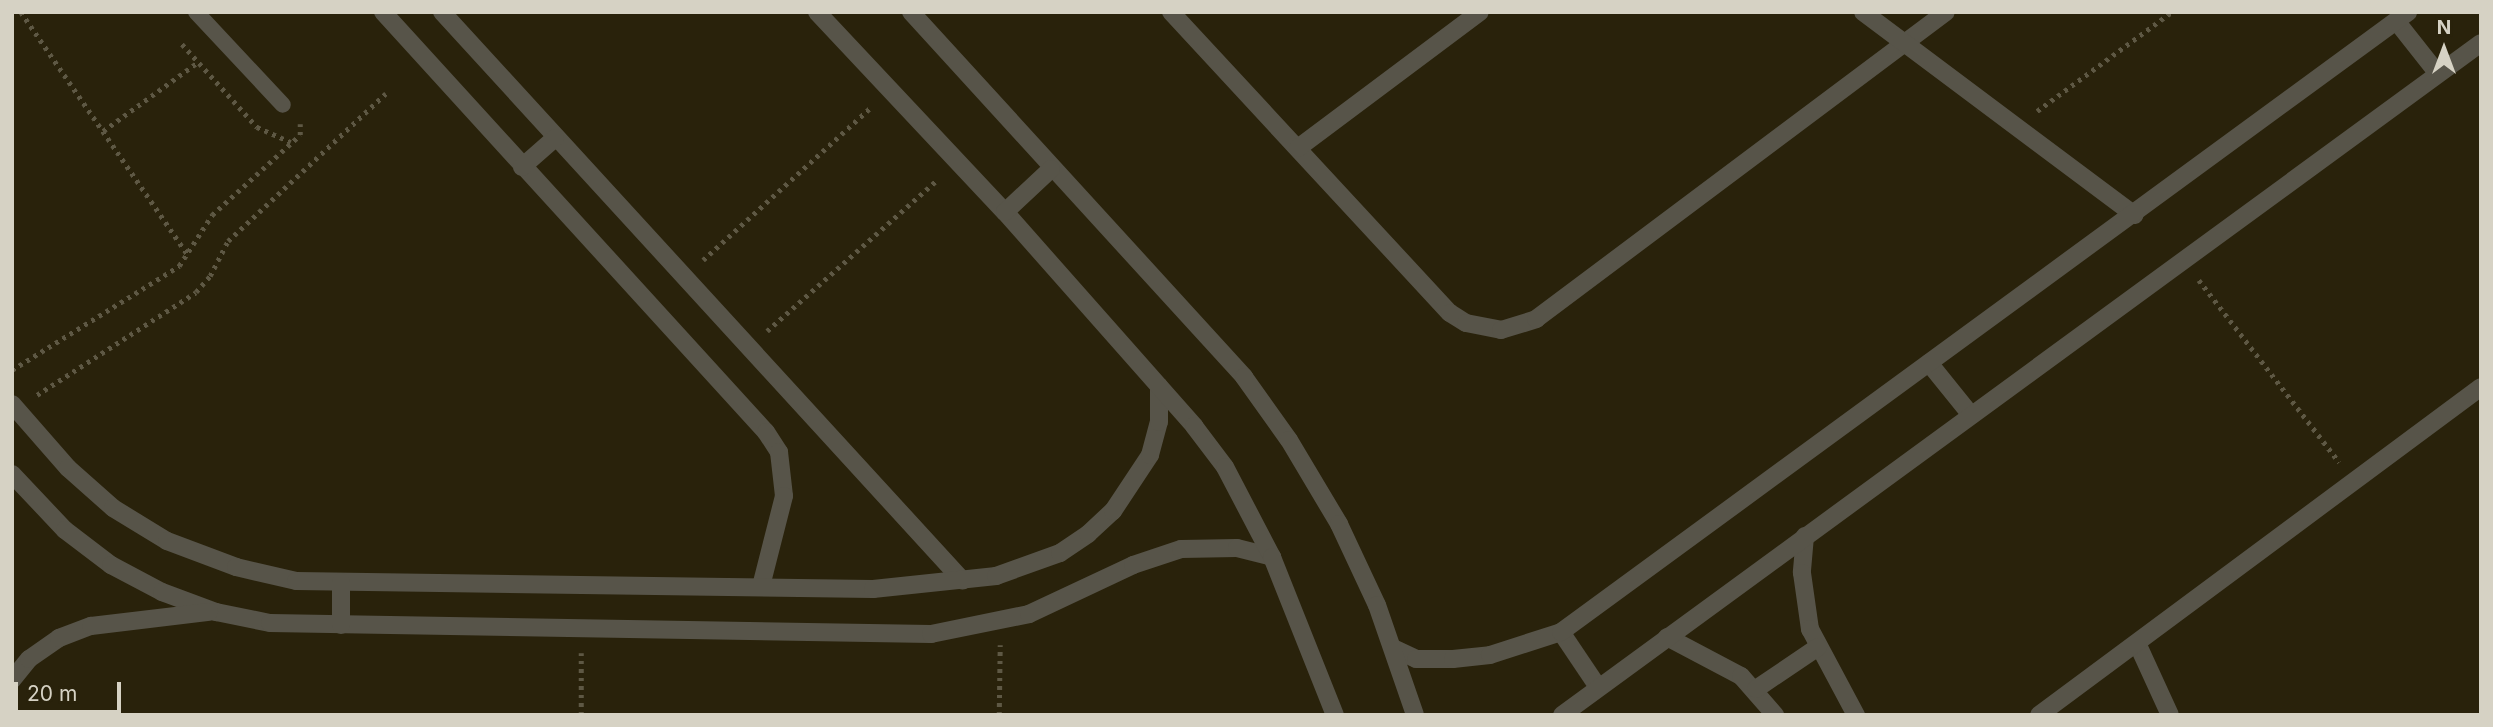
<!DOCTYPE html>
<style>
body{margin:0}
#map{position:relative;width:2493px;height:727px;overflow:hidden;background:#29220b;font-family:Inter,sans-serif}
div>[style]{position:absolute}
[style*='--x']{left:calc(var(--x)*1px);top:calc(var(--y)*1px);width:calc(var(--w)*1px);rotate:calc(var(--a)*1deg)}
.path>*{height:4.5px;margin-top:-2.25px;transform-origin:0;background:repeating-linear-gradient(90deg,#5e5844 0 3.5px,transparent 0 8.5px)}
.service>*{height:16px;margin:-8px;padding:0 8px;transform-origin:8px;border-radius:8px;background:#575449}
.minor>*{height:18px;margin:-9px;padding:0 9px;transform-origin:9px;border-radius:9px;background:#575449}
.tertiary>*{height:18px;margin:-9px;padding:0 9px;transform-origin:9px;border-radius:9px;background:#575449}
span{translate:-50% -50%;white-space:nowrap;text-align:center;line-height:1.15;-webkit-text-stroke:7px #29220b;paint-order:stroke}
.frame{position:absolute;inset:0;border:14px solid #d6d2c4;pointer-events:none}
.north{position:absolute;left:2409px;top:14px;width:70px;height:70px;-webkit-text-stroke:5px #29220b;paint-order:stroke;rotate:0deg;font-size:19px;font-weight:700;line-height:28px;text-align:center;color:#d6d2c4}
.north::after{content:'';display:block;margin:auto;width:24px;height:32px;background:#d6d2c4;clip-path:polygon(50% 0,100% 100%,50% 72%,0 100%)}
.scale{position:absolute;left:14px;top:682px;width:107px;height:32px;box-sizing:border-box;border:4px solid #d6d2c4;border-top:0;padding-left:9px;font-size:21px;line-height:24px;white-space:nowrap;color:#d6d2c4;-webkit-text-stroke:5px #29220b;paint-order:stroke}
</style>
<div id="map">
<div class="path">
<i style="--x:21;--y:12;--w:295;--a:55.5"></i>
<i style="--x:182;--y:44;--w:112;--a:47.9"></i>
<i style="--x:257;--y:127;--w:37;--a:24"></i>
<i style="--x:2037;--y:111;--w:167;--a:-36.3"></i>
<i style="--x:103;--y:131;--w:117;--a:-36"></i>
<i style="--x:703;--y:260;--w:226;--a:-42.3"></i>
<i style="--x:2199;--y:280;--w:230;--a:52.4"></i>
<i style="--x:767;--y:331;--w:229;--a:-41.6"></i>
<i style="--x:12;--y:370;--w:197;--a:-31.9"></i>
<i style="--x:179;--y:266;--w:61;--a:-57.1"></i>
<i style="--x:212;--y:215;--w:119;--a:-42.3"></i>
<i style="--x:300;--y:135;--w:11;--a:-90"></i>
<i style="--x:37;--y:395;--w:189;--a:-32.9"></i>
<i style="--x:196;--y:292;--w:21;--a:-49"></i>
<i style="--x:210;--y:276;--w:39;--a:-63"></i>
<i style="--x:228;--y:241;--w:216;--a:-43.1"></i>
<i style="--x:581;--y:715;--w:62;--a:-90"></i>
<i style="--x:999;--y:715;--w:70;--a:-89.2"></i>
</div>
<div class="service">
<i style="--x:196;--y:12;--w:127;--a:46.9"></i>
</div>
<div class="minor">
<i style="--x:383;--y:12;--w:568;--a:47.64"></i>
<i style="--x:766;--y:432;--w:24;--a:57"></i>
<i style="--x:779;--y:452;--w:44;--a:83.5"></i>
<i style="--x:784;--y:496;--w:93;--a:104.3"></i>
<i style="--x:442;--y:12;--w:771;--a:47.52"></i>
<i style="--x:1171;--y:12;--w:410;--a:47.2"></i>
<i style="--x:1450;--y:313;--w:19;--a:32"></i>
<i style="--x:1466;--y:323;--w:36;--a:11"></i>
<i style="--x:1501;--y:330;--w:37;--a:-17"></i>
<i style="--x:1536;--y:319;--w:512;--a:-36.83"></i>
<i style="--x:1863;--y:12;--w:339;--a:36.8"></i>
<i style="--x:2397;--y:22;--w:66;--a:51.7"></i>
<i style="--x:1298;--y:148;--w:227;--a:-36.8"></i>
<i style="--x:522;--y:167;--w:44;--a:-41.3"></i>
<i style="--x:1929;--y:363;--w:67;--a:51.1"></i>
<i style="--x:12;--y:404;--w:85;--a:48.8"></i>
<i style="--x:68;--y:468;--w:60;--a:41.6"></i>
<i style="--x:113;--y:508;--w:63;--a:31.4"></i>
<i style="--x:167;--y:541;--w:74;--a:20.6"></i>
<i style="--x:236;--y:567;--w:62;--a:13.1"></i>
<i style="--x:296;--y:581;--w:577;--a:0.79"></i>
<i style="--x:873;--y:589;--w:124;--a:-6"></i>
<i style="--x:996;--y:576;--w:68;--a:-19.8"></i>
<i style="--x:1060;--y:553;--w:34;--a:-34"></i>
<i style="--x:1088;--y:534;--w:34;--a:-43"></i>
<i style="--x:1113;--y:511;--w:67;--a:-56.5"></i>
<i style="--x:1150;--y:455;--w:34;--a:-75"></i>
<i style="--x:1159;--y:422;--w:36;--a:-90"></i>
<i style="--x:12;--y:474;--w:77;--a:46.6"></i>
<i style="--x:65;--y:530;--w:58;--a:37.3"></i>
<i style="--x:111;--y:565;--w:58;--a:27.9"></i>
<i style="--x:162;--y:592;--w:58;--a:20.3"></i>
<i style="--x:216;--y:612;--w:55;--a:11.5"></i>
<i style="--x:270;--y:623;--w:661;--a:0.95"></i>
<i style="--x:931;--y:634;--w:100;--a:-11.5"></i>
<i style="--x:1029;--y:614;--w:115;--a:-25.2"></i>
<i style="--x:1133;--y:565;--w:51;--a:-18.4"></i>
<i style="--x:1181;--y:549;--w:56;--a:-1"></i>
<i style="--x:1237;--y:548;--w:36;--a:14"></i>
<i style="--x:1805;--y:536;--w:37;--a:95"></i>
<i style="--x:1802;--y:573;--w:57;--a:81.9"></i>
<i style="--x:1810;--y:629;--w:98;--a:61.9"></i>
<i style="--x:341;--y:625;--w:43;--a:-90"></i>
<i style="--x:1561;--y:632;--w:66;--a:56.1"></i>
<i style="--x:1667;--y:637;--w:84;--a:27.8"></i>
<i style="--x:1741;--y:676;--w:52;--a:48.9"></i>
<i style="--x:2137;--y:643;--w:79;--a:65.4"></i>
<i style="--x:1395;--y:649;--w:23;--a:25"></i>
<i style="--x:1416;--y:659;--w:37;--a:0"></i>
<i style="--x:1453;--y:659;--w:37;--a:-6"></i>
<i style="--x:1490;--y:655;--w:75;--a:-17.9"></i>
<i style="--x:1561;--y:632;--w:1050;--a:-36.2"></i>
<i style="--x:12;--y:680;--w:27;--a:-51"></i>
<i style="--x:29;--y:659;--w:37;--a:-35"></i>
<i style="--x:59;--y:638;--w:34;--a:-21"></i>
<i style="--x:91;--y:626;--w:119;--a:-6.8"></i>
<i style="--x:1756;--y:689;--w:75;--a:-34.1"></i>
<i style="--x:1562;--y:715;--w:1138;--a:-36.18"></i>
<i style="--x:2039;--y:715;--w:550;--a:-36.58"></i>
</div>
<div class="tertiary">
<i style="--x:817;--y:12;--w:274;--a:46.8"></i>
<i style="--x:1005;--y:212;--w:286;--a:48.5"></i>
<i style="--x:1194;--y:426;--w:51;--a:52.9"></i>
<i style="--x:1225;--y:467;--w:102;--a:62.4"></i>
<i style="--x:1272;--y:557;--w:170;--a:68.3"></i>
<i style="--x:911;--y:12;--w:494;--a:47.6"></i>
<i style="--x:1244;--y:377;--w:77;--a:54.5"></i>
<i style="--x:1289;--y:440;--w:98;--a:59.2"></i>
<i style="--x:1339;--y:524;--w:89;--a:64.9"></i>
<i style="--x:1377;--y:605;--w:116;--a:70.9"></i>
<i style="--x:1005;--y:212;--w:63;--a:-43.1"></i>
</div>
<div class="frame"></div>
<div class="north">N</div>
<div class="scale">20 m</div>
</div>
